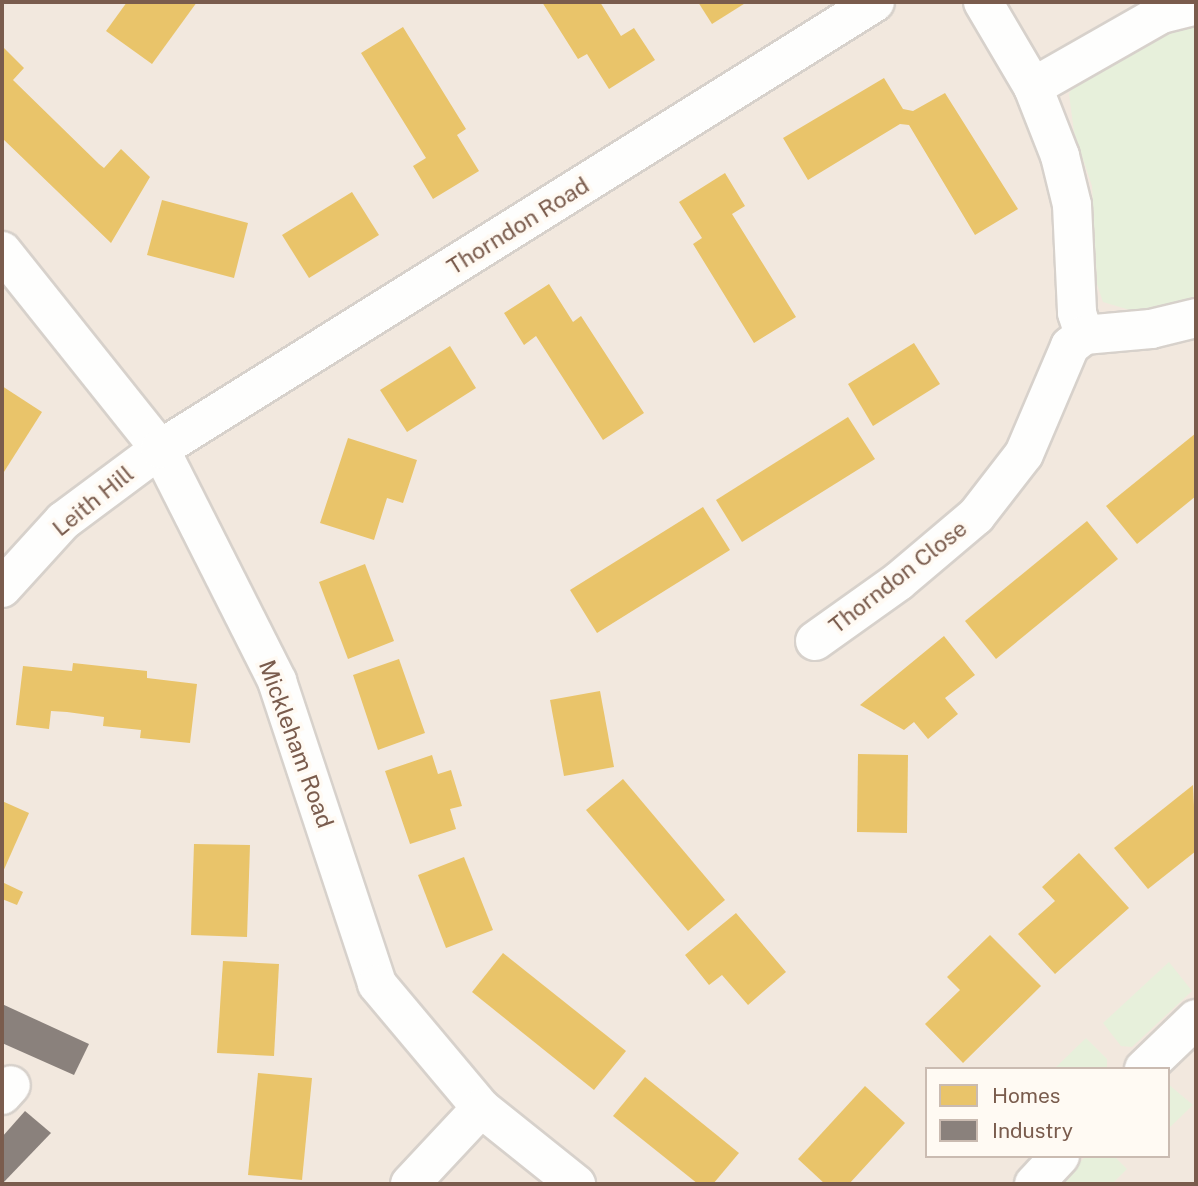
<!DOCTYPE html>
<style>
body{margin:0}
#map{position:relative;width:1198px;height:1186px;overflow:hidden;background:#f9f5f0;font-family:"Public Sans",sans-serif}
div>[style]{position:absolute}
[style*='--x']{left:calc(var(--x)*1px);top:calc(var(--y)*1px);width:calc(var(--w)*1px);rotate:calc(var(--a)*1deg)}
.residential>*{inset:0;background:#f2e8de}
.green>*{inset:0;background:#e7f0db}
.homes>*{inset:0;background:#e9c46a}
.industry>*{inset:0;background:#8a817c}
.roads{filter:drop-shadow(2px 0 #d7d1cb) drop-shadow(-2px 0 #d7d1cb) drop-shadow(0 2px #d7d1cb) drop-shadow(0 -2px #d7d1cb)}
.minor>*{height:38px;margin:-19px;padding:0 19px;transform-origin:19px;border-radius:19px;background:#fefefd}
span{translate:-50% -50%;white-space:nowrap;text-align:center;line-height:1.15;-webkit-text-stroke:7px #fffaf3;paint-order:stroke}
.street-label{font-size:23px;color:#7a5c4d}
.frame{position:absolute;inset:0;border:4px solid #7a5c4d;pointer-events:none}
.legend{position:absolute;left:925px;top:1067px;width:245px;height:91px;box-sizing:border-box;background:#fffaf3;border:2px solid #cabbb1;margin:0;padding:9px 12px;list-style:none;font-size:21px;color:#7a5c4d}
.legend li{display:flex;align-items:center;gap:14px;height:35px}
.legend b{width:35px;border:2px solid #cabbb1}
</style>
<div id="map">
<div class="residential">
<i style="clip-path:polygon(evenodd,2px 2px,1196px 2px,1196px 1184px,2px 1184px,2px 2px,927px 1069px,1168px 1069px,1168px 1156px,927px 1156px,927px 1069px)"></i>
</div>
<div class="green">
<i style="clip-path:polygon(1196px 19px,1196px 298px,1133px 311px,1103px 302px,1097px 284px,1092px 186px,1074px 132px,1069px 94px,1080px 72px)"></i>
<i style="clip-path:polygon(1169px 962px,1192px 991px,1132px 1047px,1121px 1046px,1103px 1023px)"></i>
<i style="clip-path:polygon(1086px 1038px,1107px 1059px,1107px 1068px,1054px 1069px)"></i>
<i style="clip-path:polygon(1168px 1084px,1193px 1105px,1168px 1129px)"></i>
<i style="clip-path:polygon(1086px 1156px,1114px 1156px,1127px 1169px,1112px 1184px,1059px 1184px)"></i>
</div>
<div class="homes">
<i style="clip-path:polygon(127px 2px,197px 2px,152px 64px,106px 31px)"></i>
<i style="clip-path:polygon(542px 2px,600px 2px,621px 36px,634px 28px,655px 60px,609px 89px,587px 54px,578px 59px)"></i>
<i style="clip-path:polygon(698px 2px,747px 2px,712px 24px)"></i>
<i style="clip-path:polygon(403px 27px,466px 129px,457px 135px,479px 171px,433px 199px,413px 166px,426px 158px,361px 53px)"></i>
<i style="clip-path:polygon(2px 46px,24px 68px,13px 80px,99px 164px,104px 168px,121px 149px,150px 177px,111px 243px,2px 138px)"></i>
<i style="clip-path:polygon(884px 78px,903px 109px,913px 111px,945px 93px,1018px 209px,975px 235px,909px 125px,900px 124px,808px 180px,783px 138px)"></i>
<i style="clip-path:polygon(725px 173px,745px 206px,732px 214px,796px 317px,754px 343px,693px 244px,702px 238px,679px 202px)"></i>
<i style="clip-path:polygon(352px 192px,379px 235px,309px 278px,282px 235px)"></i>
<i style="clip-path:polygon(162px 200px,248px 223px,234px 278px,147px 255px)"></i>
<i style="clip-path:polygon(549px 284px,573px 322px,581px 316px,644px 413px,603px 440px,536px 336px,524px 345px,504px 313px)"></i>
<i style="clip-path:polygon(914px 343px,940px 384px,873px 426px,848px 384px)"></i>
<i style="clip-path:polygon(450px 346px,476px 388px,407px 432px,380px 390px)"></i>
<i style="clip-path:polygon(2px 386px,42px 412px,2px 475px)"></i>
<i style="clip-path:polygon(848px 417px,875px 459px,742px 542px,716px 500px)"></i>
<i style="clip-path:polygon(1196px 433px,1196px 496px,1137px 544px,1106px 506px)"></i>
<i style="clip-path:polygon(348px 438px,417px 460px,403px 503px,387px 498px,374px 540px,320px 523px)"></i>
<i style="clip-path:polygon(703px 507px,730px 550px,597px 633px,570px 590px)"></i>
<i style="clip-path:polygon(1087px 521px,1118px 559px,996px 659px,965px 621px)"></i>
<i style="clip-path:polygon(365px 564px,394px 641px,348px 659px,319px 582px)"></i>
<i style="clip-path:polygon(944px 636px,975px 675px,945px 698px,958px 714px,928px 739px,914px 722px,904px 730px,860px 705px)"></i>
<i style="clip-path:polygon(399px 659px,425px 733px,378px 750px,353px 675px)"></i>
<i style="clip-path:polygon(73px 663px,147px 671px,147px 678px,197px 684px,190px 743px,140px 738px,141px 730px,103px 726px,104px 717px,67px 712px,51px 711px,49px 729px,16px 725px,23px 666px,72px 671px)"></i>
<i style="clip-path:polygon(600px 691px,614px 767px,564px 776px,550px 700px)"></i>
<i style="clip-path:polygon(858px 754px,908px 755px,907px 833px,857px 832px)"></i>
<i style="clip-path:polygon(432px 755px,438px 774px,451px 770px,462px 806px,450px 809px,456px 829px,410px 844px,385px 771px)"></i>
<i style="clip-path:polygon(623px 779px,725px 900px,688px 931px,586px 810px)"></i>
<i style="clip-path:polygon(1193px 785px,1196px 851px,1148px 889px,1114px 848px)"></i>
<i style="clip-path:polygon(2px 801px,29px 813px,2px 874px)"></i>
<i style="clip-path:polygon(194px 844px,250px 845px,247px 937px,191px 935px)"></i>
<i style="clip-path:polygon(1079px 853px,1129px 908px,1055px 974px,1018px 934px,1055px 901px,1042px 887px)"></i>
<i style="clip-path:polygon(464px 857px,493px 930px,446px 948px,418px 875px)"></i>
<i style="clip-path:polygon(2px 882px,23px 892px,17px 905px,2px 899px)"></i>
<i style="clip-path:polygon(736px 913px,786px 972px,748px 1005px,722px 975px,709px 985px,685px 955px)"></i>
<i style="clip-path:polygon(990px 935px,1041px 986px,963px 1063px,925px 1024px,960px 990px,947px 977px)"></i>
<i style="clip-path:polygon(503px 953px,626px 1051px,594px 1090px,472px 992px)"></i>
<i style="clip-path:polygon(223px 961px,279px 964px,274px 1056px,217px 1053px)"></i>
<i style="clip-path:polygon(258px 1073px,312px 1078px,302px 1180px,248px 1175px)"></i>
<i style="clip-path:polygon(645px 1077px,739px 1153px,713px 1184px,698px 1184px,613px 1116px)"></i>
<i style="clip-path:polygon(865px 1086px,905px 1123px,849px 1184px,825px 1184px,798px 1159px)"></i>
</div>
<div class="industry">
<i style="clip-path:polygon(2px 1004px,89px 1044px,74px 1075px,2px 1043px)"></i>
<i style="clip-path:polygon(25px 1111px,51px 1133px,2px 1184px,2px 1137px)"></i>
</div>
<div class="roads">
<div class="minor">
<i style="--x:983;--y:2;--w:99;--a:59.5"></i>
<i style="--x:1033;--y:87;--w:74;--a:68.6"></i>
<i style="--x:1060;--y:156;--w:50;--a:76.2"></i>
<i style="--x:1072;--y:205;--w:108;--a:87.3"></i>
<i style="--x:1077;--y:313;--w:23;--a:72"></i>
<i style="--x:1033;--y:87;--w:147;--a:-29.7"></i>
<i style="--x:1161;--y:14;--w:36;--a:-14"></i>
<i style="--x:2;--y:251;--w:253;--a:51.4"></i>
<i style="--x:160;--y:449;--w:260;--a:63.2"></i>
<i style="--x:277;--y:681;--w:319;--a:71.7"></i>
<i style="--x:377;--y:984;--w:162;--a:50"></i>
<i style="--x:481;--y:1108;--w:122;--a:38.7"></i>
<i style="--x:2;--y:588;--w:91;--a:-47.7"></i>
<i style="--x:63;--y:521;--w:121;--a:-36.6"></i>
<i style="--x:160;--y:449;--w:843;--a:-32.01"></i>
<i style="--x:815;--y:641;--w:103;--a:-35.5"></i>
<i style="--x:899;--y:581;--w:101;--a:-40.2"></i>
<i style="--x:976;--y:516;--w:78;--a:-52.3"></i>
<i style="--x:1024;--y:454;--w:117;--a:-66.9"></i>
<i style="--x:1070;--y:346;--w:18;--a:-38"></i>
<i style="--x:1084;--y:335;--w:67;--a:-5.1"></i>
<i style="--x:1151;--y:329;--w:46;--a:-13.7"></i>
<i style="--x:1144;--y:1069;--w:72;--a:-43.9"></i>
<i style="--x:2;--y:1095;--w:13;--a:-48"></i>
<i style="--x:410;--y:1184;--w:104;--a:-46.9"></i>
<i style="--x:1034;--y:1184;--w:38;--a:-47"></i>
</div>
</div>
<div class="street-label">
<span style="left:518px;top:226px;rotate:-32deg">Thorndon Road</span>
<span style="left:93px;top:501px;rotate:-39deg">Leith Hill</span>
<span style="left:898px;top:577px;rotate:-38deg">Thorndon Close</span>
<span style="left:296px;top:744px;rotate:70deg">Mickleham Road</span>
</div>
<div class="frame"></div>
<ul class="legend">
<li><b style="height:19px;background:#e9c46a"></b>Homes</li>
<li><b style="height:19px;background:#8a817c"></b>Industry</li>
</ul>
</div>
